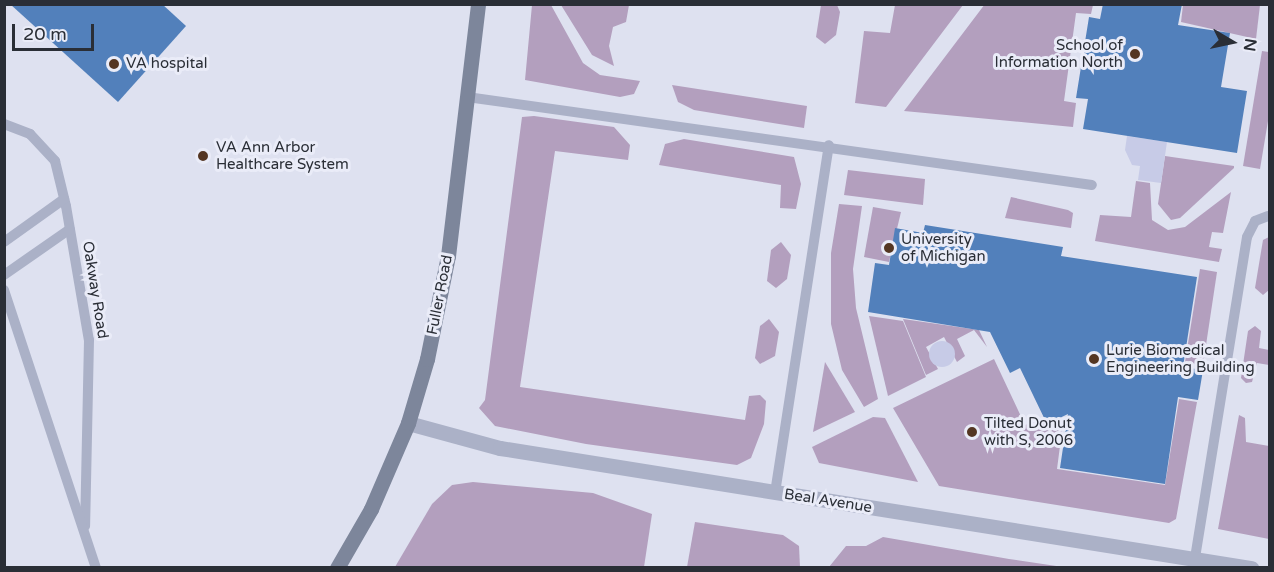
<!DOCTYPE html>
<style>
body{margin:0}
#map{position:relative;width:1274px;height:572px;overflow:hidden;background:#dee1f0;font-family:"Varela Round",sans-serif}
div>[style]{position:absolute}
[style*='--x']{left:calc(var(--x)*1px);top:calc(var(--y)*1px);width:calc(var(--w)*1px);rotate:calc(var(--a)*1deg)}
.green>*{inset:0;background:#b39fbe}
.plaza>*{inset:0;background:#c7cbe7}
.round{border-radius:50%}
.building>*{inset:0;background:#5280bb}
.service>*{height:10px;margin:-5px;padding:0 5px;transform-origin:5px;border-radius:5px;background:#abb1c7}
.tertiary>*{height:15px;margin:-7.5px;padding:0 7.5px;transform-origin:7.5px;border-radius:7.5px;background:#abb1c7}
.secondary>*{height:15px;margin:-7.5px;padding:0 7.5px;transform-origin:7.5px;border-radius:7.5px;background:#7d869b}
.dots>*{width:16px;height:16px;translate:-50% -50%;box-sizing:border-box;border:3px solid #eaecf8;border-radius:50%}
span{translate:-50% -50%;white-space:nowrap;text-align:center;line-height:1.15;-webkit-text-stroke:6px #eaecf8;paint-order:stroke}
.poi-label{font-size:15px;color:#2a2e36}
.right{translate:-100% -50%;text-align:right}
.left{translate:0 -50%;text-align:left}
.street-label{font-size:15px;color:#2a2e36}
.frame{position:absolute;inset:0;border:6px solid #2a2e36;pointer-events:none}
.north{position:absolute;left:1202px;top:12px;width:60px;height:60px;-webkit-text-stroke:4px #eaecf8;paint-order:stroke;rotate:99deg;font-size:16px;font-weight:700;line-height:24px;text-align:center;color:#2a2e36}
.north::after{content:'';display:block;margin:auto;width:21px;height:27px;background:#2a2e36;clip-path:polygon(50% 0,100% 100%,50% 72%,0 100%)}
.scale{position:absolute;left:12px;top:24px;width:82px;height:27px;box-sizing:border-box;border:3px solid #2a2e36;border-top:0;padding-left:8px;font-size:18px;line-height:21px;white-space:nowrap;color:#2a2e36;-webkit-text-stroke:4px #eaecf8;paint-order:stroke}
</style>
<div id="map">
<div class="green">
<i style="clip-path:polygon(985px 4px,1093px 5px,1091px 14px,1076px 13px,1064px 101px,1076px 103px,1073px 127px,904px 111px)"></i>
<i style="clip-path:polygon(551px 5px,583px 63px,600px 75px,640px 81px,634px 94px,620px 97px,525px 80px,532px 5px)"></i>
<i style="clip-path:polygon(561px 5px,629px 5px,626px 22px,613px 27px,609px 46px,614px 66px,592px 55px)"></i>
<i style="clip-path:polygon(821px 5px,837px 5px,840px 12px,836px 35px,825px 44px,816px 37px)"></i>
<i style="clip-path:polygon(895px 5px,963px 5px,886px 107px,855px 103px,864px 31px,890px 33px)"></i>
<i style="clip-path:polygon(1183px 5px,1260px 5px,1256px 39px,1181px 22px)"></i>
<i style="clip-path:polygon(1262px 51px,1269px 52px,1270px 109px,1260px 169px,1243px 166px)"></i>
<i style="clip-path:polygon(672px 85px,807px 106px,804px 128px,694px 110px,678px 102px)"></i>
<i style="clip-path:polygon(534px 116px,614px 127px,630px 145px,628px 160px,555px 151px,520px 387px,745px 420px,749px 396px,760px 395px,766px 401px,764px 424px,751px 458px,737px 465px,586px 444px,495px 426px,479px 408px,485px 400px,522px 117px)"></i>
<i style="clip-path:polygon(684px 139px,794px 157px,801px 184px,796px 209px,780px 208px,781px 185px,659px 165px,665px 144px)"></i>
<i style="clip-path:polygon(1165px 156px,1234px 166px,1234px 168px,1180px 218px,1171px 220px,1158px 204px)"></i>
<i style="clip-path:polygon(848px 170px,925px 179px,923px 205px,844px 195px)"></i>
<i style="clip-path:polygon(1136px 181px,1150px 183px,1152px 220px,1168px 230px,1185px 227px,1231px 192px,1223px 233px,1212px 232px,1209px 247px,1222px 249px,1219px 262px,1095px 241px,1100px 215px,1131px 217px)"></i>
<i style="clip-path:polygon(1011px 197px,1068px 210px,1073px 213px,1071px 228px,1005px 218px)"></i>
<i style="clip-path:polygon(839px 204px,862px 206px,853px 269px,856px 308px,878px 399px,864px 407px,842px 370px,831px 324px,831px 253px)"></i>
<i style="clip-path:polygon(873px 207px,901px 212px,889px 262px,864px 257px)"></i>
<i style="clip-path:polygon(1269px 237px,1269px 290px,1263px 295px,1255px 288px,1263px 240px)"></i>
<i style="clip-path:polygon(781px 242px,791px 255px,787px 279px,776px 288px,767px 281px,771px 250px)"></i>
<i style="clip-path:polygon(1200px 269px,1217px 272px,1203px 365px,1185px 362px)"></i>
<i style="clip-path:polygon(869px 316px,903px 321px,926px 377px,888px 396px)"></i>
<i style="clip-path:polygon(769px 319px,779px 332px,775px 356px,760px 364px,755px 358px,760px 326px)"></i>
<i style="clip-path:polygon(903px 319px,979px 330px,987px 347px,974px 330px,957px 339px,965px 356px,957px 362px,944px 337px,926px 347px,938px 369px,926px 375px)"></i>
<i style="clip-path:polygon(1255px 326px,1261px 331px,1259px 348px,1269px 350px,1269px 365px,1257px 363px,1252px 382px,1246px 383px,1241px 378px,1248px 331px)"></i>
<i style="clip-path:polygon(994px 359px,1025px 425px,1042px 419px,1047px 426px,1063px 423px,1057px 469px,1165px 485px,1179px 399px,1197px 402px,1176px 519px,1169px 523px,939px 486px,893px 408px)"></i>
<i style="clip-path:polygon(825px 362px,855px 412px,813px 432px)"></i>
<i style="clip-path:polygon(1239px 415px,1245px 418px,1246px 442px,1269px 446px,1269px 539px,1218px 529px)"></i>
<i style="clip-path:polygon(873px 417px,885px 418px,918px 482px,819px 463px,812px 447px)"></i>
<i style="clip-path:polygon(473px 482px,593px 493px,652px 514px,644px 567px,395px 567px,432px 504px,452px 485px)"></i>
<i style="clip-path:polygon(695px 522px,783px 535px,799px 546px,800px 567px,687px 567px)"></i>
<i style="clip-path:polygon(883px 537px,1009px 559px,1063px 567px,829px 567px,846px 546px,866px 546px)"></i>
</div>
<div class="plaza">
<i style="clip-path:polygon(1127px 136px,1167px 142px,1161px 183px,1138px 180px,1140px 166px,1132px 165px,1125px 150px)"></i>
<i class="round" style="left:929px;top:341px;width:26px;height:26px"></i>
</div>
<div class="building">
<i style="clip-path:polygon(10px 4px,162px 4px,186px 26px,118px 102px)"></i>
<i style="clip-path:polygon(1103px 4px,1182px 4px,1178px 25px,1230px 33px,1221px 87px,1247px 91px,1237px 153px,1083px 129px,1088px 99px,1076px 98px,1089px 17px,1100px 19px)"></i>
<i style="clip-path:polygon(925px 225px,1063px 247px,1061px 256px,1197px 277px,1183px 367px,1203px 370px,1198px 400px,1178px 397px,1165px 484px,1060px 468px,1068px 414px,1047px 424px,1020px 368px,1010px 373px,990px 332px,868px 312px,875px 263px,889px 265px,895px 228px,923px 233px)"></i>
</div>
<div class="service">
<i style="--x:467;--y:97;--w:631;--a:8.01"></i>
<i style="--x:4;--y:124;--w:28;--a:21"></i>
<i style="--x:30;--y:134;--w:37;--a:47"></i>
<i style="--x:55;--y:161;--w:46;--a:76.3"></i>
<i style="--x:66;--y:206;--w:136;--a:80.3"></i>
<i style="--x:89;--y:340;--w:186;--a:91.2"></i>
<i style="--x:4;--y:242;--w:74;--a:-35.6"></i>
<i style="--x:4;--y:275;--w:80;--a:-34.9"></i>
<i style="--x:4;--y:290;--w:293;--a:71.7"></i>
<i style="--x:775;--y:493;--w:352;--a:-81.2"></i>
<i style="--x:1195;--y:558;--w:325;--a:-80.8"></i>
<i style="--x:1247;--y:237;--w:18;--a:-63"></i>
<i style="--x:1255;--y:221;--w:14;--a:-21"></i>
</div>
<div class="tertiary">
<i style="--x:408;--y:423;--w:95;--a:15.2"></i>
<i style="--x:500;--y:448;--w:761;--a:9.08"></i>
</div>
<div class="secondary">
<i style="--x:337;--y:568;--w:68;--a:-60"></i>
<i style="--x:371;--y:509;--w:94;--a:-66.7"></i>
<i style="--x:408;--y:423;--w:67;--a:-73.5"></i>
<i style="--x:427;--y:359;--w:105;--a:-78.5"></i>
<i style="--x:448;--y:256;--w:254;--a:-83.2"></i>
</div>
<div class="dots">
<i style="left:1135px;top:54px;background:#543623"></i>
<i style="left:114px;top:64px;background:#543623"></i>
<i style="left:203px;top:156px;background:#543623"></i>
<i style="left:889px;top:248px;background:#543623"></i>
<i style="left:1094px;top:359px;background:#543623"></i>
<i style="left:972px;top:432px;background:#543623"></i>
</div>
<div class="poi-label">
<span class="right" style="left:1123px;top:54px">School of<br>Information North</span>
<span class="left" style="left:126px;top:64px">VA hospital</span>
<span class="left" style="left:216px;top:156px">VA Ann Arbor<br>Healthcare System</span>
<span class="left" style="left:901px;top:248px">University<br>of Michigan</span>
<span class="left" style="left:1106px;top:359px">Lurie Biomedical<br>Engineering Building</span>
<span class="left" style="left:984px;top:432px">Tilted Donut<br>with S, 2006</span>
</div>
<div class="street-label">
<span style="left:95px;top:290px;rotate:81deg">Oakway Road</span>
<span style="left:440px;top:295px;rotate:-79deg">Fuller Road</span>
<span style="left:828px;top:501px;rotate:9deg">Beal Avenue</span>
</div>
<div class="frame"></div>
<div class="north">N</div>
<div class="scale">20 m</div>
</div>
